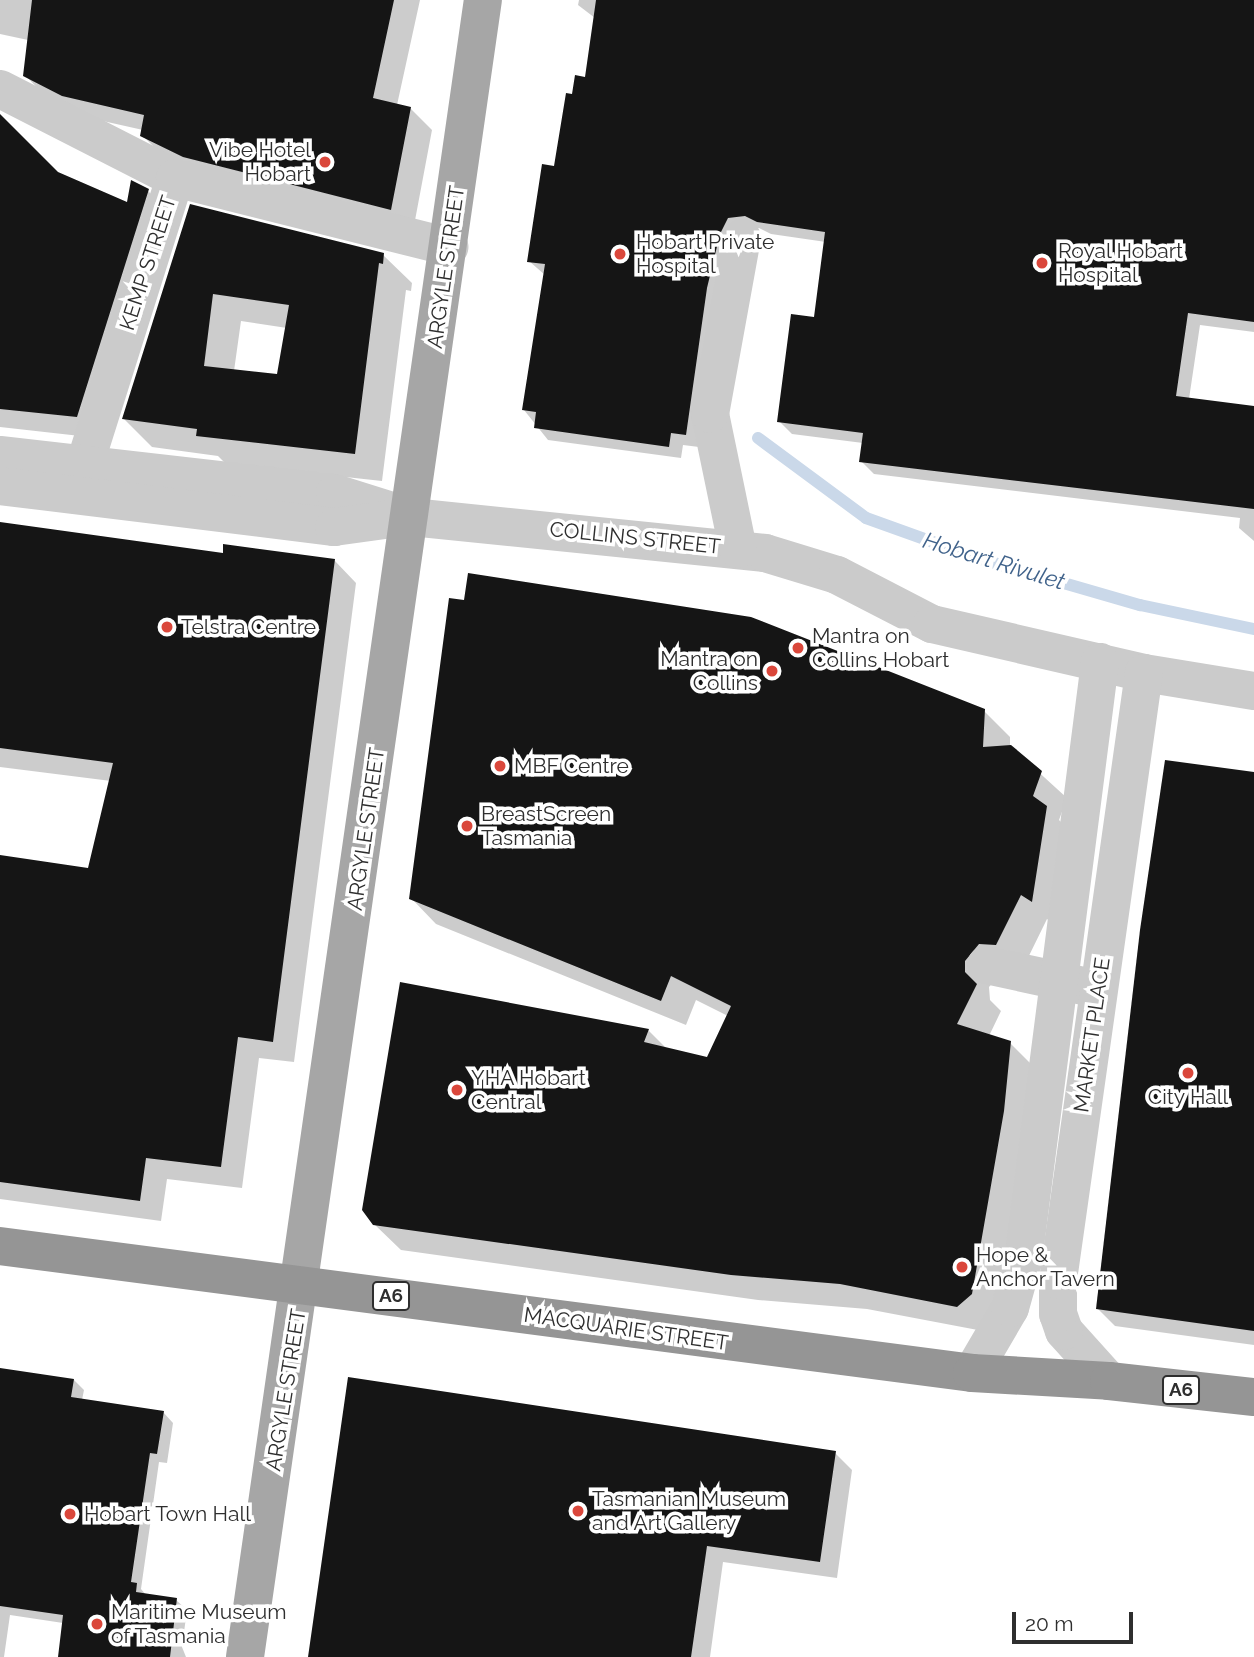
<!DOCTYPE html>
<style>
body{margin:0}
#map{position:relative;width:1254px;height:1657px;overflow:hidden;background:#fff;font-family:Raleway,sans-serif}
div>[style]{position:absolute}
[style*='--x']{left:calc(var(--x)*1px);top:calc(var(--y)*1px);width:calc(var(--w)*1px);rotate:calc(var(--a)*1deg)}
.shadow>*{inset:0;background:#0003}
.stream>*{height:12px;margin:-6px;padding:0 6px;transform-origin:6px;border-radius:6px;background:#cad8e9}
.building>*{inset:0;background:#151515}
.minor>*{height:38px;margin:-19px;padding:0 19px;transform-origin:19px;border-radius:19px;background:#cbcbcb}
.major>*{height:38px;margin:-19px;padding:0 19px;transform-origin:19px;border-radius:19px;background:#a6a6a6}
.highway>*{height:38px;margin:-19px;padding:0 19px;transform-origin:19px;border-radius:19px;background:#959595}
.dots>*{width:19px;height:19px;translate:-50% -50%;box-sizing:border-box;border:4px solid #fff;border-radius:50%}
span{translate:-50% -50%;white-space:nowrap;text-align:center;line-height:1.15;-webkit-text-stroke:7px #fff;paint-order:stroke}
.shield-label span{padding:2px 5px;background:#fff;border:2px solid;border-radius:5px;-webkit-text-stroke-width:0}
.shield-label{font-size:19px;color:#2e2e2e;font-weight:700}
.poi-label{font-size:21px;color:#2e2e2e}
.right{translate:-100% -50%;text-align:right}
.left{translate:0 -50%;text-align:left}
.street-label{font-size:21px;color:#2e2e2e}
.water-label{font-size:23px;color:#41638b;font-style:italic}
.scale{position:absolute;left:1012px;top:1612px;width:121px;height:32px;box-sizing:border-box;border:4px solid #2e2e2e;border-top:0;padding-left:9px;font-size:21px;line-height:24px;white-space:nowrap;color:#2e2e2e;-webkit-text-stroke:5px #fff;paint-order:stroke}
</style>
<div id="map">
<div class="shadow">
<i style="clip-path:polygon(0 0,420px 0,397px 105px,410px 108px,432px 130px,413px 231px,164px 157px,142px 135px,143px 130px,85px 117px,47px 98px,25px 75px,28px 40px,0 34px)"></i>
<i style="clip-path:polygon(579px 0,1254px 0,1254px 332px,1200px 325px,1189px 399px,1254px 408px,1254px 541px,1239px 528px,1240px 518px,874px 474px,861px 461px,863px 443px,792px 434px,779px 421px,816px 319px,826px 242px,771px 234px,759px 228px,741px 230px,699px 447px,683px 445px,681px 458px,548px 440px,524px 410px,545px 275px,529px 261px,574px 96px,586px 79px,595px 18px,578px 5px)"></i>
<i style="clip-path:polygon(0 115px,59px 174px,128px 205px,148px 191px,169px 212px,98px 438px,0 427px)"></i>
<i style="clip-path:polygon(evenodd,191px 206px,383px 255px,412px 283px,411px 291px,406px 290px,382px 481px,226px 464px,218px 456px,152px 447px,124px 419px,191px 206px,241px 321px,287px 328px,279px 376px,234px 371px,241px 321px)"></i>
<i style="clip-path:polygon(0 524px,225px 555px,335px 561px,356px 583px,294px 1062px,259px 1058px,242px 1188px,167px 1179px,161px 1221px,0 1199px,0 857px,89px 870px,111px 781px,0 767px)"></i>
<i style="clip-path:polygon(984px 711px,1010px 737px,1010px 746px,1067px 798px,1059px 820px,1072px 833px,1057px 926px,1047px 919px,1022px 970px,1005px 969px,989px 987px,990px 1000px,1001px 1011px,989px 1036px,1010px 1043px,1035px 1068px,997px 1320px,983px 1331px,867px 1309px,758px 1300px,401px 1250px,374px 1224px,648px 1030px,667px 1049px,708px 1059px,728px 1016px,696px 1000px,686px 1025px,436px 924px,411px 898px)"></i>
<i style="clip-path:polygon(1254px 773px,1254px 1345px,1115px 1326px,1098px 1309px)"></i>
<i style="clip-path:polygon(0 1370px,74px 1380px,84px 1390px,82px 1400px,163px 1412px,173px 1423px,167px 1463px,159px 1462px,141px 1589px,146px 1595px,176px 1600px,187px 1610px,182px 1647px,186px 1657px,59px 1657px,63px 1623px,10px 1615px,4px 1657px,0 1657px)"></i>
<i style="clip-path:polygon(835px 1453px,852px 1470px,837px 1578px,723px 1562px,710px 1657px,310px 1657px)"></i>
</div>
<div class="stream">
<i style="--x:758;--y:438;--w:134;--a:36.5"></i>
<i style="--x:866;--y:518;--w:118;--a:19.8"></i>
<i style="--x:977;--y:558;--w:170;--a:16.1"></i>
<i style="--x:1140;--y:605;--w:116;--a:11.9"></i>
</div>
<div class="building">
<i style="clip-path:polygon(32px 0,394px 0,373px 98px,411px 107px,391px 210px,183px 157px,140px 136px,144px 115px,62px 96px,23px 76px)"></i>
<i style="clip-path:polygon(596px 0,1254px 0,1254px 322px,1188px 313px,1176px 396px,1254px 406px,1254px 509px,859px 462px,863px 433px,777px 422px,791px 314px,814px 317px,825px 232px,757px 222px,745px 216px,728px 218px,720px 234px,707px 288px,686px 435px,671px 433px,669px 447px,534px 428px,536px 412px,522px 410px,545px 264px,527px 262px,542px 164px,554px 166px,566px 93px,572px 94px,575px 75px,585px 77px)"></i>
<i style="clip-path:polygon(0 114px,58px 172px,127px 202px,131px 180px,149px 189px,77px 417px,0 409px)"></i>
<i style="clip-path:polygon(evenodd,190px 204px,384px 253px,383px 264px,379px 263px,355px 454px,196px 436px,197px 429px,122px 419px,190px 204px,213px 294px,289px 305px,277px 374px,204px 366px,213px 294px)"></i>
<i style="clip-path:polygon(0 522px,223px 553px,223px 544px,335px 559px,273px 1042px,238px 1037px,221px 1167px,146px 1158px,140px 1201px,0 1182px,0 855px,88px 868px,113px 763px,0 748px)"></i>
<i style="clip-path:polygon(468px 573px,751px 617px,985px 709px,983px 747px,1011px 745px,1042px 771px,1033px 796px,1047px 806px,1032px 902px,1021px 895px,996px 945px,979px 944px,965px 961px,965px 972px,977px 984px,957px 1024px,1011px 1041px,1004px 1111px,972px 1294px,957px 1307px,840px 1284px,731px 1275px,373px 1225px,362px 1210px,400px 982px,649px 1029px,644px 1042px,707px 1057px,731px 1006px,671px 976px,661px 1001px,409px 899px,449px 598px,464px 600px)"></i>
<i style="clip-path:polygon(1165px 760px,1254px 772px,1254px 1331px,1096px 1309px,1140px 930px)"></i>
<i style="clip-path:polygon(0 1368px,74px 1379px,71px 1397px,164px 1411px,157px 1454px,150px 1453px,131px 1582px,137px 1583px,136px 1592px,177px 1598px,170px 1657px,58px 1657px,63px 1615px,0 1606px)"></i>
<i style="clip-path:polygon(348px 1377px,836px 1451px,820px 1562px,707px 1546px,691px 1657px,308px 1657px)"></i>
</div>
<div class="minor">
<i style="--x:0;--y:89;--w:196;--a:27"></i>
<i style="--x:175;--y:178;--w:332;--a:107.5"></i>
<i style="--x:175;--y:178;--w:283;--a:14.1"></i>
<i style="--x:0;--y:455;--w:337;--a:6.5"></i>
<i style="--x:335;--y:493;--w:80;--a:17.5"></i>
<i style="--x:411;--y:517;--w:356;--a:5.8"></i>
<i style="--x:765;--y:553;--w:75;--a:17"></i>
<i style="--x:837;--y:575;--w:107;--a:27.3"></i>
<i style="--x:932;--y:624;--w:218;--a:13"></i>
<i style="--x:1144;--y:673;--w:111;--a:9.3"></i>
<i style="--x:0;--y:486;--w:337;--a:7"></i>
<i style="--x:334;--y:527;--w:66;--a:-7.9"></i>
<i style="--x:738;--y:549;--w:138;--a:-101.7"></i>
<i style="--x:710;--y:414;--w:179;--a:-79.7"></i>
<i style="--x:986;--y:965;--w:99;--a:12.2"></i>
<i style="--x:972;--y:1373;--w:75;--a:-59.7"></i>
<i style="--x:1010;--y:1308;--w:49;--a:-74.5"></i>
<i style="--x:1023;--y:1261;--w:604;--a:-82.67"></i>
<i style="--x:1109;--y:1381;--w:67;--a:-132"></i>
<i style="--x:1064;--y:1331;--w:18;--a:-109"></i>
<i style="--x:1058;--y:1314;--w:34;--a:-90"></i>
<i style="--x:1058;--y:1280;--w:613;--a:-81.94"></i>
</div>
<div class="major">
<i style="--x:245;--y:1657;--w:1674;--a:-81.83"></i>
</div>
<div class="highway">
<i style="--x:0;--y:1246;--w:980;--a:7.44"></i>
<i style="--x:972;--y:1373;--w:137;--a:3.3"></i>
<i style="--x:1109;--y:1381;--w:146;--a:6.3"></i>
</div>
<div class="dots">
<i style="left:325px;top:162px;background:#da473b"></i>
<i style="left:620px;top:254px;background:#da473b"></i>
<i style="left:1042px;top:263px;background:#da473b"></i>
<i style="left:167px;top:627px;background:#da473b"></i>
<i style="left:798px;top:648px;background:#da473b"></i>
<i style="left:772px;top:671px;background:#da473b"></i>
<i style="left:500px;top:766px;background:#da473b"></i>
<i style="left:467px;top:826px;background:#da473b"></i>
<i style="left:1188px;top:1073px;background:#da473b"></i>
<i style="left:457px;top:1090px;background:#da473b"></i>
<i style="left:962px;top:1267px;background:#da473b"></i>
<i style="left:578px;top:1511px;background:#da473b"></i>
<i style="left:70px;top:1514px;background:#da473b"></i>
<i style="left:97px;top:1624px;background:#da473b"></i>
</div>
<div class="shield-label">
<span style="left:391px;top:1296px">A6</span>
<span style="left:1181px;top:1390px">A6</span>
</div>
<div class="poi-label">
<span class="right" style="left:311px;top:162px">Vibe Hotel<br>Hobart</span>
<span class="left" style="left:636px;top:254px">Hobart Private<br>Hospital</span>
<span class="left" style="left:1058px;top:263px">Royal Hobart<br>Hospital</span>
<span class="left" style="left:181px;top:627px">Telstra Centre</span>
<span class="left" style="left:812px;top:648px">Mantra on<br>Collins Hobart</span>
<span class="right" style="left:758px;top:671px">Mantra on<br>Collins</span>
<span class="left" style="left:514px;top:766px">MBF Centre</span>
<span class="left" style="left:481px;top:826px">BreastScreen<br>Tasmania</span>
<span class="left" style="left:471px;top:1090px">YHA Hobart<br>Central</span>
<span style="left:1188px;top:1097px">City Hall</span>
<span class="left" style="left:976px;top:1267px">Hope &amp;<br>Anchor Tavern</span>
<span class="left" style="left:592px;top:1511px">Tasmanian Museum<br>and Art Gallery</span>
<span class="left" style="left:84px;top:1514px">Hobart Town Hall</span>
<span class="left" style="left:111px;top:1624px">Maritime Museum<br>of Tasmania</span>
</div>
<div class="street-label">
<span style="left:148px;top:263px;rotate:-72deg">KEMP STREET</span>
<span style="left:446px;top:267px;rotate:-82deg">ARGYLE STREET</span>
<span style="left:635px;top:538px;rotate:6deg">COLLINS STREET</span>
<span style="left:366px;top:829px;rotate:-82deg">ARGYLE STREET</span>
<span style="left:1092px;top:1035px;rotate:-82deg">MARKET PLACE</span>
<span style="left:626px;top:1329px;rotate:8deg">MACQUARIE STREET</span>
<span style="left:286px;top:1390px;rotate:-81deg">ARGYLE STREET</span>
</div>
<div class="water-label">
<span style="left:994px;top:561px;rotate:17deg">Hobart Rivulet</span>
</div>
<div class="scale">20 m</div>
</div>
